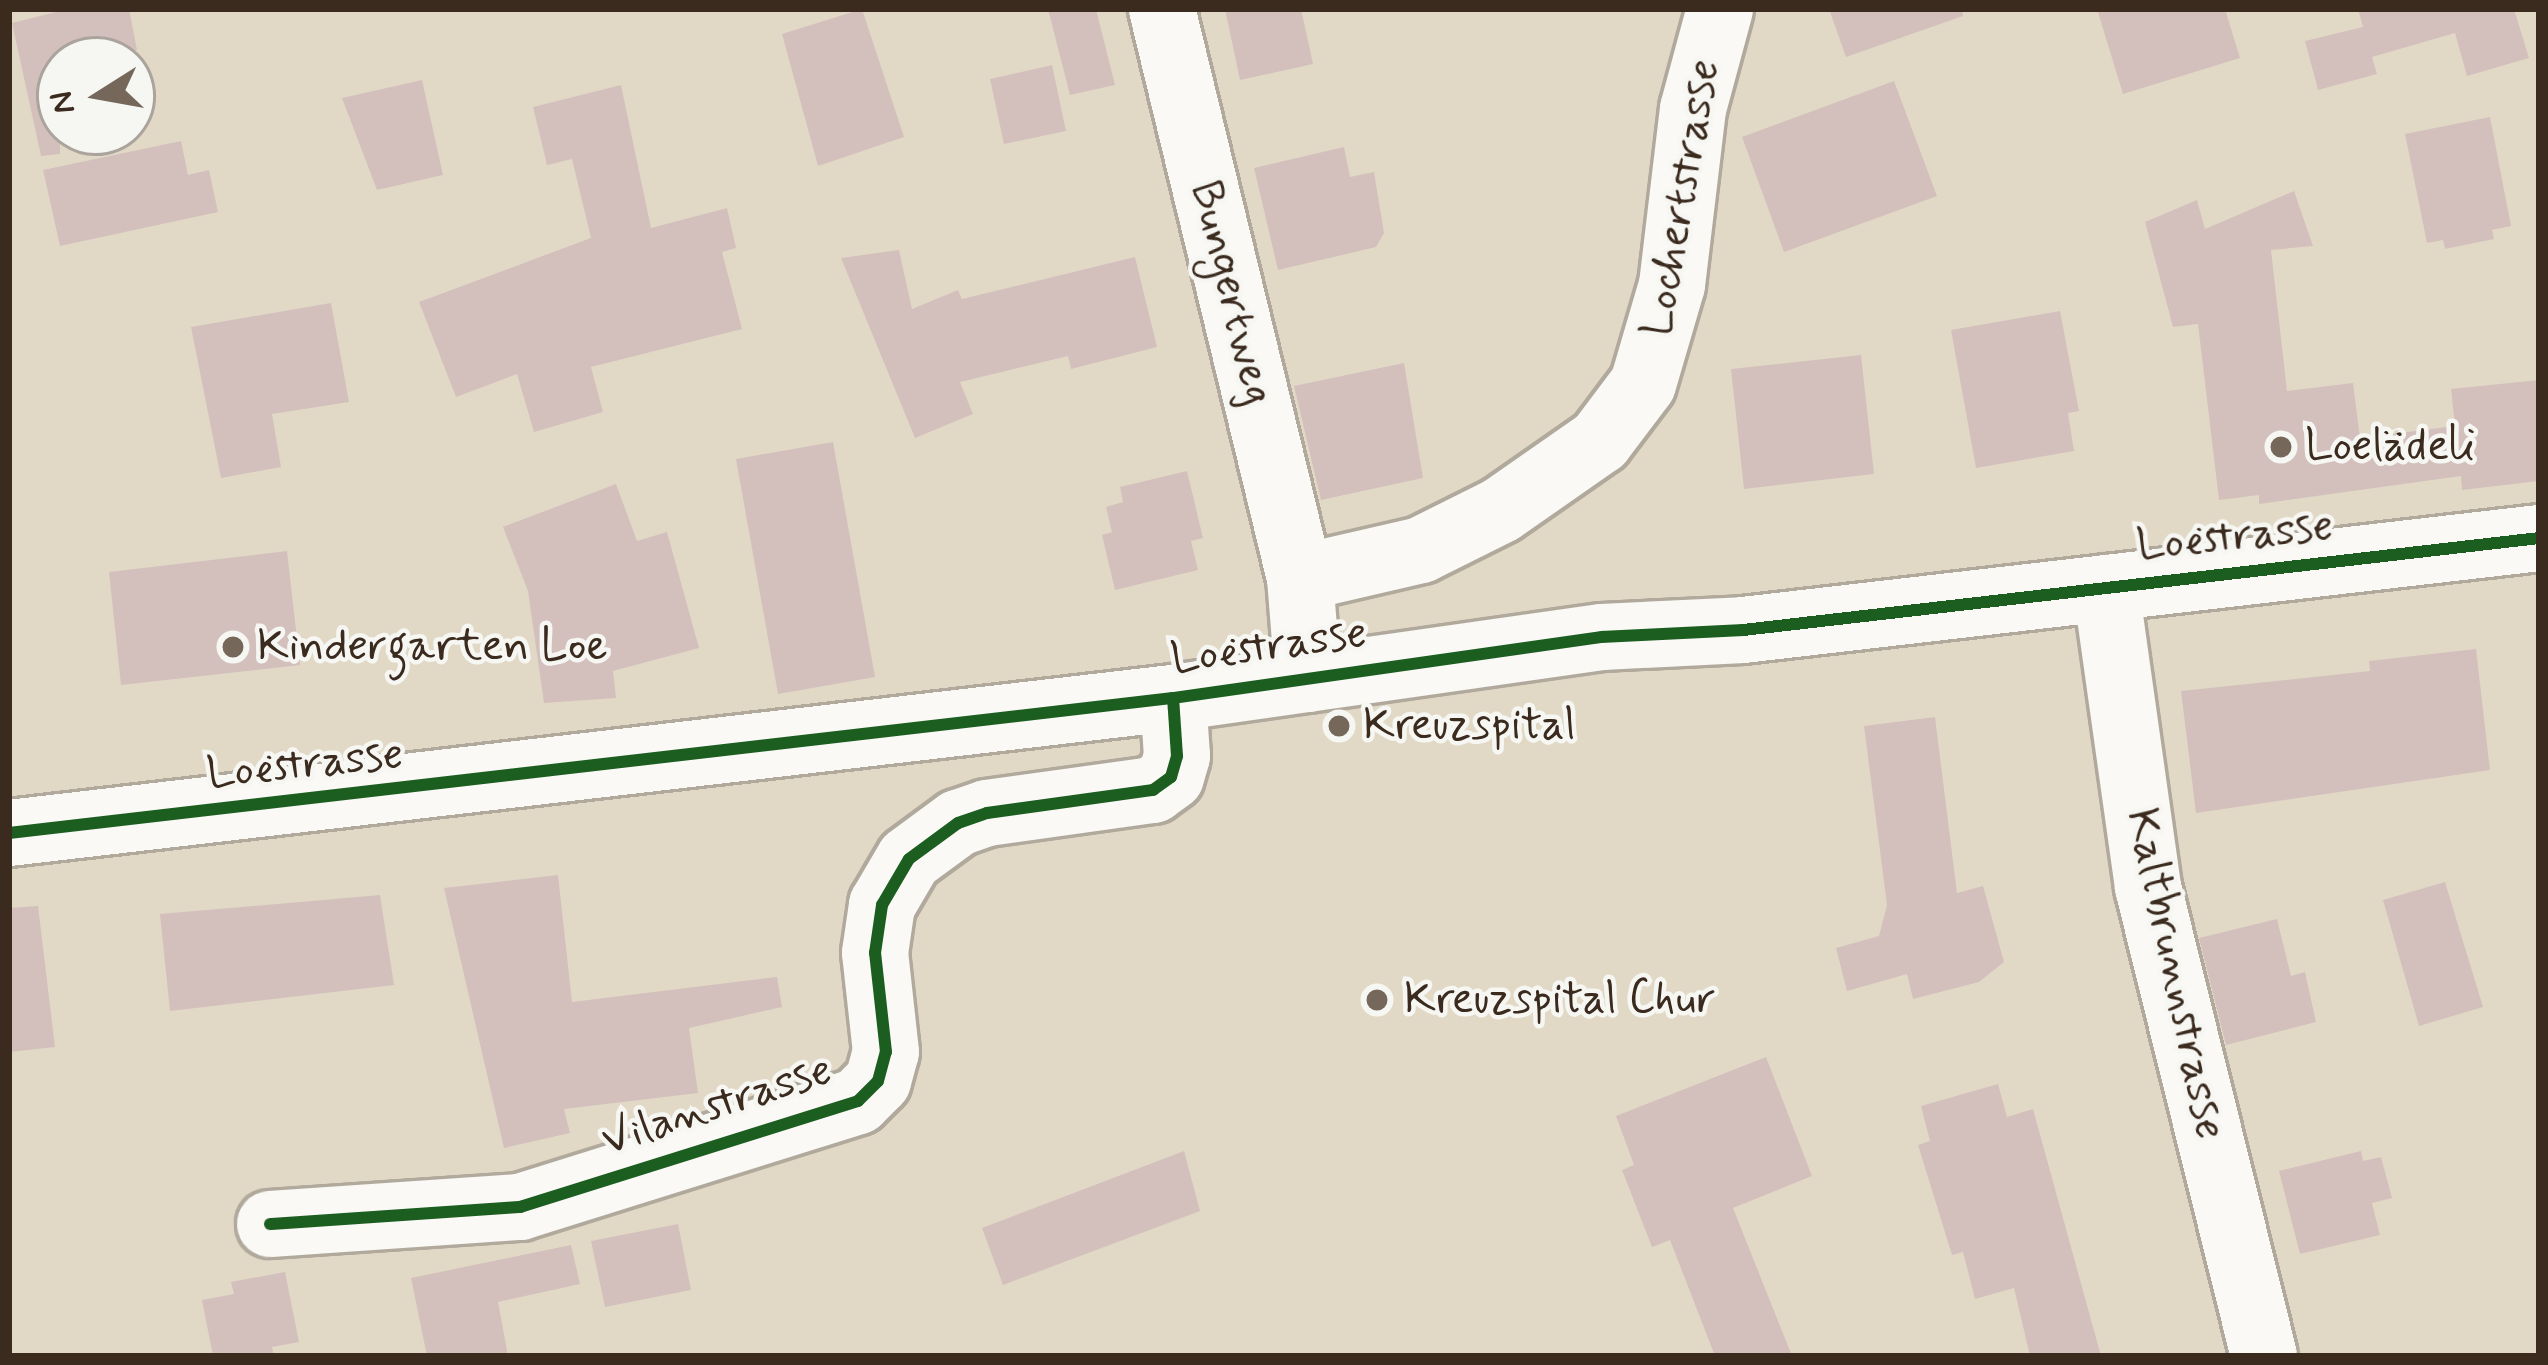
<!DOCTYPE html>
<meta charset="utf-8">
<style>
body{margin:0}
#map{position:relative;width:2548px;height:1365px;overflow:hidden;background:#e1d9c6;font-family:Mynerve,sans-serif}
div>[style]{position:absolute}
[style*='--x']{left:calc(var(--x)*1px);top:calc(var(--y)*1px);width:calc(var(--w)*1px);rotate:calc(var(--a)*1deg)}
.building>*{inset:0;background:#d3c0bd}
.roads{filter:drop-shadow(3px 0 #b0a99c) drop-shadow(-3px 0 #b0a99c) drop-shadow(0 3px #b0a99c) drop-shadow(0 -3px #b0a99c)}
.minor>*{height:66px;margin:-33px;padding:0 33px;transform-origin:33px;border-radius:33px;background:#faf9f6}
.cycleway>*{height:12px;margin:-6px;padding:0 6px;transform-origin:6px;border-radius:6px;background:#1b5e20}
.dots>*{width:33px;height:33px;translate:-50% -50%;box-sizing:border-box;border:6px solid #f6f6f2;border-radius:50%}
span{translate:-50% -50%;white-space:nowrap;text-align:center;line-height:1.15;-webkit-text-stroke:9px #f6f6f2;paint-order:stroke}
.street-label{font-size:45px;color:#3b2a1e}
.poi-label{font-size:45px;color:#3b2a1e}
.left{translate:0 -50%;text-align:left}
.frame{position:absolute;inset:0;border:12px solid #3b2a1e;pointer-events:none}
.north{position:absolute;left:36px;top:36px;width:120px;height:120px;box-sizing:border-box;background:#f6f6f2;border:3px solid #aba49d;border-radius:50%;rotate:259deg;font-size:33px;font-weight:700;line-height:48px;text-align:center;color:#3b2a1e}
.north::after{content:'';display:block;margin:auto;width:42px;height:54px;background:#756759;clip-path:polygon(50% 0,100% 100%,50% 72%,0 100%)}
</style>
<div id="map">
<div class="building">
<i style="clip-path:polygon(68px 9px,129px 9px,137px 50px,60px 60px,60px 154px,41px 156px,12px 23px)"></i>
<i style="clip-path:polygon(862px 9px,904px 137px,818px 166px,782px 34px)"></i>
<i style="clip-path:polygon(1048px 9px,1096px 9px,1115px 85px,1070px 95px)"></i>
<i style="clip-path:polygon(1225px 9px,1301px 9px,1313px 64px,1240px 80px)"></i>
<i style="clip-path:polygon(1829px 9px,1962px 9px,1963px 16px,1846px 57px)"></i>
<i style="clip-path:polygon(2097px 9px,2225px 9px,2240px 58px,2123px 94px)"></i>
<i style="clip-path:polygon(2358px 9px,2514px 9px,2529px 58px,2467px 76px,2455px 33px,2372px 57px,2377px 74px,2318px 90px,2305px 41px,2363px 27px)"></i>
<i style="clip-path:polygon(1052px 65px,1066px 131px,1004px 144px,990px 79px)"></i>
<i style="clip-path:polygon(422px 80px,443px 175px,377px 190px,342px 98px)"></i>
<i style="clip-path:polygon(1894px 81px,1937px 196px,1784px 252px,1742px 137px)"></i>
<i style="clip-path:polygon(621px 85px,651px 228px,727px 208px,736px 248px,722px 252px,742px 329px,591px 367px,603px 412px,534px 432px,517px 374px,456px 397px,419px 302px,591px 238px,572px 159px,547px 165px,533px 107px)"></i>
<i style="clip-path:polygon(2490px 117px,2511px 226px,2492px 230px,2494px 239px,2445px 249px,2443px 240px,2427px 243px,2405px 134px)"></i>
<i style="clip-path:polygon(181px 141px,188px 175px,209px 170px,218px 212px,60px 246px,43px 170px)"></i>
<i style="clip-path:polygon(1344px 147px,1350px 177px,1374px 172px,1384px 233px,1376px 247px,1278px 270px,1254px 168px)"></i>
<i style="clip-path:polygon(2294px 191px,2313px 246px,2271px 250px,2287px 391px,2353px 383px,2360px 438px,2455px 426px,2451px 389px,2539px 380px,2539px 481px,2462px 490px,2461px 476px,2259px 504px,2259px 495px,2219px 500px,2198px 324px,2173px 327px,2145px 222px,2197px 200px,2205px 229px)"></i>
<i style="clip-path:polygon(899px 250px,912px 309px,958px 290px,962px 299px,1135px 257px,1157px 347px,1071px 369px,1068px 356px,960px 382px,973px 414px,915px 438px,841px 258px)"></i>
<i style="clip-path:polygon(331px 303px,349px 402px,272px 414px,281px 467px,221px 478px,191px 327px)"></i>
<i style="clip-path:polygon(2060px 311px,2079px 411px,2068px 413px,2074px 451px,1976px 468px,1951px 330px)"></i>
<i style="clip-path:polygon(1861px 355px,1874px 474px,1744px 489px,1731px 369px)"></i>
<i style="clip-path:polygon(1404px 363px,1423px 478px,1321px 500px,1294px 386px)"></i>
<i style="clip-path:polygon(833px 442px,875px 677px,778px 694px,736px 459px)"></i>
<i style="clip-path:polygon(1187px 471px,1203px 538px,1191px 541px,1198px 570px,1115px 590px,1102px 535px,1112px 532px,1106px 507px,1123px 502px,1120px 487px)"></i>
<i style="clip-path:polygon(616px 484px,637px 541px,667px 532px,699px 648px,613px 671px,616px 698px,544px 703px,528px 591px,503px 527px)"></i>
<i style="clip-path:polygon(287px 551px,300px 665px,121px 685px,109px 572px)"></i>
<i style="clip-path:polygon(2476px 649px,2490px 770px,2196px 813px,2181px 691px,2370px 671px,2369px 661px)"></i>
<i style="clip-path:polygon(1935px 717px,1957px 893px,1983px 886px,2004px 962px,1979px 982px,1913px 999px,1907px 974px,1847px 991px,1836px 948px,1879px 936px,1887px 905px,1864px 726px)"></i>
<i style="clip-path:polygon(558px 875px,572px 1002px,777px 977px,782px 1007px,689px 1028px,698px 1093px,564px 1109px,570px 1133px,504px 1148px,444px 888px)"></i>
<i style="clip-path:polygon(2445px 882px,2483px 1007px,2419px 1026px,2383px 900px)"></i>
<i style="clip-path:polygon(380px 895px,394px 985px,170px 1011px,160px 914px)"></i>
<i style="clip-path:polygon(38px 906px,55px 1047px,9px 1052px,9px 908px)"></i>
<i style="clip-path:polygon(2277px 919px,2291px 976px,2305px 972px,2316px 1022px,2226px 1045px,2199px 938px)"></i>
<i style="clip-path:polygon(1766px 1057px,1812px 1176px,1733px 1208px,1792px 1356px,1715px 1356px,1670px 1240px,1652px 1247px,1622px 1170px,1634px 1165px,1616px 1116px)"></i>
<i style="clip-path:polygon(1998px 1084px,2007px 1117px,2033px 1109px,2101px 1356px,2030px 1356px,2014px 1288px,1975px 1299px,1963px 1252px,1952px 1255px,1918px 1145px,1930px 1141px,1921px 1106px)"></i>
<i style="clip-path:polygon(1184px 1151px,1200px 1211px,1003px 1285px,982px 1228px)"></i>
<i style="clip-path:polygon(2361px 1151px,2363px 1161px,2381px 1157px,2392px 1198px,2372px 1203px,2380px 1235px,2300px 1254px,2279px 1171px)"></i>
<i style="clip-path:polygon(678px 1224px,691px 1290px,605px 1307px,591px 1241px)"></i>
<i style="clip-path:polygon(571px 1245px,580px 1284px,498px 1302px,508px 1356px,427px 1356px,411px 1278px)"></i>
<i style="clip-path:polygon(285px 1272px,299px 1342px,272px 1347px,274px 1356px,213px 1356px,202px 1300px,234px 1294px,231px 1282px)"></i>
</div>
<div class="roads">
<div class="minor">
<i style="--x:1162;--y:9;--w:585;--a:76.37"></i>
<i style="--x:2106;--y:588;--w:302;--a:82"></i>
<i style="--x:2148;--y:887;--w:483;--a:76.1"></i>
<i style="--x:1308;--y:679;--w:101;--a:-94.5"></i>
<i style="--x:1300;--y:578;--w:124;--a:-13"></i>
<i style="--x:1421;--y:550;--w:89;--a:-26.6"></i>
<i style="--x:1501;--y:510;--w:121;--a:-34.9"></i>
<i style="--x:1600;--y:441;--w:71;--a:-53"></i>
<i style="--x:1643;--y:384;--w:103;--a:-73.7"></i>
<i style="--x:1672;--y:285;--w:177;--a:-83.2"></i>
<i style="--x:1693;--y:109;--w:104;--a:-74.9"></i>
<i style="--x:9;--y:833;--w:1172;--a:-6.62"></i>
<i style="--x:1173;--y:698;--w:433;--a:-8.1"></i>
<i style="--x:1602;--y:637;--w:141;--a:-2.8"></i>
<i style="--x:1743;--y:630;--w:801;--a:-6.59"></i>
<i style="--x:270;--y:1224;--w:251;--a:-3.9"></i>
<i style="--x:520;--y:1207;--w:354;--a:-17.4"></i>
<i style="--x:858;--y:1101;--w:28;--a:-45"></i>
<i style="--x:878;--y:1081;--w:30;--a:-75"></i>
<i style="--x:886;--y:1052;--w:100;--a:-96.3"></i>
<i style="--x:875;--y:953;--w:49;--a:-81.7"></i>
<i style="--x:882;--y:905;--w:53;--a:-59.6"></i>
<i style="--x:909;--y:859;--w:61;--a:-36.3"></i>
<i style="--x:958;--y:823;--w:31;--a:-19"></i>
<i style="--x:987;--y:813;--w:168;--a:-7.9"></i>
<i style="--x:1153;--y:790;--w:22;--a:-36"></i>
<i style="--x:1171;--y:777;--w:22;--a:-74"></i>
<i style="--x:1177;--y:756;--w:58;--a:-93.9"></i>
</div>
</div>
<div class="cycleway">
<i style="--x:9;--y:833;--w:1172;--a:-6.62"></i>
<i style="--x:1173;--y:698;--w:433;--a:-8.1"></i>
<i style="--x:1602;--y:637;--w:141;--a:-2.8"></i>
<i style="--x:1743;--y:630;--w:801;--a:-6.59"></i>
<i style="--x:270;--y:1224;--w:251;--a:-3.9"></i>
<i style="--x:520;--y:1207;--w:354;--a:-17.4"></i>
<i style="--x:858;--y:1101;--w:28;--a:-45"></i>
<i style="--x:878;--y:1081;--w:30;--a:-75"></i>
<i style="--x:886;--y:1052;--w:100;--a:-96.3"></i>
<i style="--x:875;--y:953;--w:49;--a:-81.7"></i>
<i style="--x:882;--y:905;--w:53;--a:-59.6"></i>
<i style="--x:909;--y:859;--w:61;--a:-36.3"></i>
<i style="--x:958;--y:823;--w:31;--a:-19"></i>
<i style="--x:987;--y:813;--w:168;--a:-7.9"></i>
<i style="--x:1153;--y:790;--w:22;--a:-36"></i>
<i style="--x:1171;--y:777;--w:22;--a:-74"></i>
<i style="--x:1177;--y:756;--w:58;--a:-93.9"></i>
</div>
<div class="dots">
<i style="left:2281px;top:447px;background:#756759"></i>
<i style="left:233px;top:647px;background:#756759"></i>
<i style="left:1339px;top:726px;background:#756759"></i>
<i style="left:1377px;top:1000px;background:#756759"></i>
</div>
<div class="street-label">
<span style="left:1682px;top:198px;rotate:-80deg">Lochertstrasse</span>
<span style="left:1231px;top:293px;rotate:76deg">Bungertweg</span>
<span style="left:2235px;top:537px;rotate:-6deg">Loëstrasse</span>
<span style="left:1269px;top:647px;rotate:-8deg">Loëstrasse</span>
<span style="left:305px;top:765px;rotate:-6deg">Loëstrasse</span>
<span style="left:2175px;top:974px;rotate:78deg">Kaltbrunnstrasse</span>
<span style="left:717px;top:1106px;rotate:-18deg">Vilanstrasse</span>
</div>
<div class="poi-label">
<span class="left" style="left:2305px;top:447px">Loelädeli</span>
<span class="left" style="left:257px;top:647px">Kindergarten Loe</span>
<span class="left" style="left:1363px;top:726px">Kreuzspital</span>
<span class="left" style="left:1404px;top:1000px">Kreuzspital Chur</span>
</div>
<div class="frame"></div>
<div class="north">N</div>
</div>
